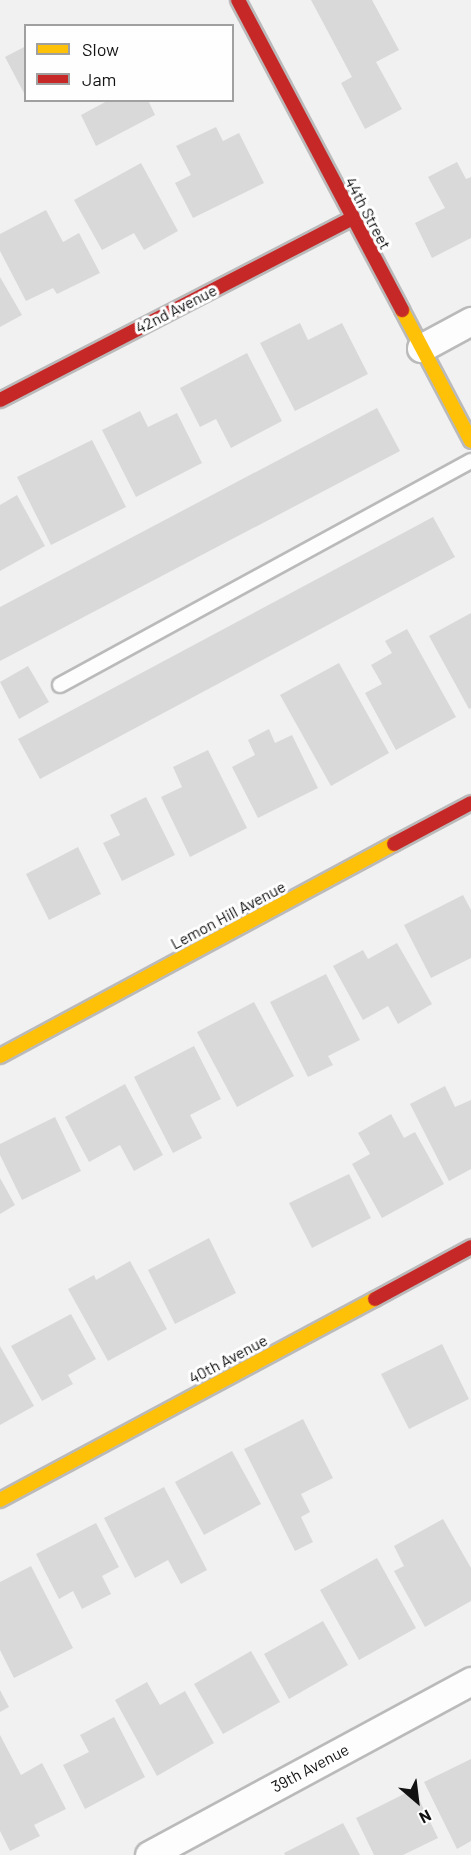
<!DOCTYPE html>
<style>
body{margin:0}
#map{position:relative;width:471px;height:1855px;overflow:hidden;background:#f2f1f2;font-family:Barlow,sans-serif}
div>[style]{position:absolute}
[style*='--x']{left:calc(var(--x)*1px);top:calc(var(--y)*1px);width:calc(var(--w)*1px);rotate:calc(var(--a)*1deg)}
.building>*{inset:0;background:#d9d9d9}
.roads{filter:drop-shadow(2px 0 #bbbabb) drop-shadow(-2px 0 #bbbabb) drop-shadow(0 2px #bbbabb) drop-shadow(0 -2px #bbbabb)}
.lane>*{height:14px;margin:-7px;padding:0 7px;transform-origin:7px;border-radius:7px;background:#fdfdfd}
.street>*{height:27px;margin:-13.5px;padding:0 13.5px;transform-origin:13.5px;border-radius:13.5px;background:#fdfdfd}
.slow>*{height:14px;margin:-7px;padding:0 7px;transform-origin:7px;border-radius:7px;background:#ffc107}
.jam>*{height:14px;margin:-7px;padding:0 7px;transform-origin:7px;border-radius:7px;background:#c62828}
span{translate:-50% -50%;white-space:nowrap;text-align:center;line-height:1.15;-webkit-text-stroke:6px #fffeff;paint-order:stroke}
.street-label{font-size:16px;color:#131213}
.legend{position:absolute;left:24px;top:24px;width:210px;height:78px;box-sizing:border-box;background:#fffeff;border:2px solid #a1a0a1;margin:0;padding:8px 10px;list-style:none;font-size:18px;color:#131213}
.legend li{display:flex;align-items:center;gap:12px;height:30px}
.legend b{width:30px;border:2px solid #a1a0a1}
.north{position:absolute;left:387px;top:1771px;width:60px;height:60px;-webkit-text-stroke:4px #fffeff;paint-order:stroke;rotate:152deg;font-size:16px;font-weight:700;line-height:24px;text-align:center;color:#131213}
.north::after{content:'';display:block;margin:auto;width:21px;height:27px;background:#131213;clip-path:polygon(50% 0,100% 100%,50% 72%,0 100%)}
</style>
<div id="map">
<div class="building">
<i style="clip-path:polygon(311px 0,372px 0,399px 50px,376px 62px,402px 109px,365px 129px,341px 83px,352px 77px)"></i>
<i style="clip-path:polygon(26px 46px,26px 97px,5px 57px)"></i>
<i style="clip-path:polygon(109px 100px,148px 100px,155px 115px,96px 146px,81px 115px)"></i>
<i style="clip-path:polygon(216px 127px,223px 141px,239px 133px,264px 183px,193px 218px,175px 183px,191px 175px,176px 146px)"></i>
<i style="clip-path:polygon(457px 162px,466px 179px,471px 177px,471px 238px,432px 258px,415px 223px,445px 208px,428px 177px)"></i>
<i style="clip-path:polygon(141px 163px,178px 231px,144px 250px,134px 233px,102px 250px,74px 200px)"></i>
<i style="clip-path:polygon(46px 210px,63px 242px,79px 233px,100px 273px,57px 294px,53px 288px,26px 301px,0 251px,0 234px)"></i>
<i style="clip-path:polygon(0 277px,22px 315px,0 327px)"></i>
<i style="clip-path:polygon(300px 323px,308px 340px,342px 323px,368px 374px,295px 411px,260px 343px)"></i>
<i style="clip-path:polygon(247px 353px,282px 421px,231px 448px,216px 419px,200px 427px,180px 388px)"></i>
<i style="clip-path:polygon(377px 408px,400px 451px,0 661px,0 607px)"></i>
<i style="clip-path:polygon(140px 411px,148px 427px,177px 413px,202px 463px,136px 497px,102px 430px)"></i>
<i style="clip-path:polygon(92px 440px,126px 507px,51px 545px,17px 477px)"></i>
<i style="clip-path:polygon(17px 495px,45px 546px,0 571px,0 505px)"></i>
<i style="clip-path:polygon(433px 517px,455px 557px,40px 779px,18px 739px)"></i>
<i style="clip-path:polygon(471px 613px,471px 708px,469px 709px,429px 636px)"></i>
<i style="clip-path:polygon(407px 629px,456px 717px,396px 750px,365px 693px,382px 684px,371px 665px,392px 653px,385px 641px)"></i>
<i style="clip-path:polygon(339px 663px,389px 753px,331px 786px,280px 695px)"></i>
<i style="clip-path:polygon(28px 666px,49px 702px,19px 719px,0 682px)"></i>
<i style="clip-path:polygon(269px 729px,275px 743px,292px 735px,318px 788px,258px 818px,232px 767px,255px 755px,248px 740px)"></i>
<i style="clip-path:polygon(208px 750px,247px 828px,190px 857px,161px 797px,182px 787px,173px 767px)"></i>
<i style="clip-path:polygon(146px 797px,175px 855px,122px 881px,103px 843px,120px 835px,110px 815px)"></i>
<i style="clip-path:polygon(78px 847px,101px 894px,49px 920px,26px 874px)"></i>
<i style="clip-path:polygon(463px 895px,471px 910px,471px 958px,431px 978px,404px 925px)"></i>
<i style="clip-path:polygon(397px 943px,432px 1004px,398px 1024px,388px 1006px,363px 1020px,333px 966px,363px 950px,368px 959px)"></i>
<i style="clip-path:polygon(326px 974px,360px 1040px,328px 1056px,333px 1065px,308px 1077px,270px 1002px)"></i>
<i style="clip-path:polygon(254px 1002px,294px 1076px,237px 1107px,197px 1032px)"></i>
<i style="clip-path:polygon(194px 1046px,221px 1099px,190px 1115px,202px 1138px,173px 1153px,134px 1077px)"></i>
<i style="clip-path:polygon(125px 1084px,163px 1155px,134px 1171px,120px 1145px,89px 1162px,65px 1117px)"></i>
<i style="clip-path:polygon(445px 1086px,455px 1107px,471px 1100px,471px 1169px,449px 1181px,410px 1104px)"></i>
<i style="clip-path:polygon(391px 1114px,404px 1138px,415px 1132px,444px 1184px,382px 1218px,352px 1164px,370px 1154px,358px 1133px)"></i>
<i style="clip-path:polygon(55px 1117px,81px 1171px,22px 1200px,0 1155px,0 1144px)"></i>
<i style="clip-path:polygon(349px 1174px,371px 1218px,312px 1248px,289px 1203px)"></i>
<i style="clip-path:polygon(0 1178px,15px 1205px,0 1214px)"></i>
<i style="clip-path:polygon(209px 1238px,236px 1293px,175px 1324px,148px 1270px)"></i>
<i style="clip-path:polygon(130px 1261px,167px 1329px,108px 1361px,68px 1289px,94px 1275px,96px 1280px)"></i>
<i style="clip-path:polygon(71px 1314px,96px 1359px,68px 1375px,73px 1384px,42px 1401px,11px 1346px)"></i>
<i style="clip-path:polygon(442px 1344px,469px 1399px,409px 1429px,381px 1374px)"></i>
<i style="clip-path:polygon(0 1346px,34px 1406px,0 1425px)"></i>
<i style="clip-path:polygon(303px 1419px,333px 1478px,301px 1494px,310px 1512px,301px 1517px,313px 1542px,295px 1551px,244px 1449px)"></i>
<i style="clip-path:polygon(232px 1451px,261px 1504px,204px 1535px,175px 1482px)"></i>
<i style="clip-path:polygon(164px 1487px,207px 1570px,181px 1584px,168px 1560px,135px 1578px,104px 1518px)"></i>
<i style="clip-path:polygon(443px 1519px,471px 1568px,471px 1601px,425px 1627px,394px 1571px,404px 1566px,394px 1546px)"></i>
<i style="clip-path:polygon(96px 1523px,119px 1567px,102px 1576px,111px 1594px,82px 1609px,73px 1591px,59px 1599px,36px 1554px)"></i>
<i style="clip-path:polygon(377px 1558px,416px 1628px,359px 1660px,320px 1590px)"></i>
<i style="clip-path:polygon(31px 1566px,73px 1648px,14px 1678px,0 1650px,0 1582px)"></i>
<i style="clip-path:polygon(323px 1621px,348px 1665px,289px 1699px,264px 1654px)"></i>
<i style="clip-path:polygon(251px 1651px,280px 1702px,223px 1734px,194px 1684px)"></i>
<i style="clip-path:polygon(147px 1682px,160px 1705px,185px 1691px,214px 1743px,157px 1776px,115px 1700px)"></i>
<i style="clip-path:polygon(0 1690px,9px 1707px,0 1712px)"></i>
<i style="clip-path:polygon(114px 1717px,145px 1777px,85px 1809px,63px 1765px,89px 1752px,80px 1735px)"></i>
<i style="clip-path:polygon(0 1735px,21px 1775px,42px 1763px,66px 1809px,34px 1825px,40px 1836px,10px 1851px,0 1831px)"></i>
<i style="clip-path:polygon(471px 1759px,471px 1841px,457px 1849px,424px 1782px)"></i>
<i style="clip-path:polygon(414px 1789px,438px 1838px,403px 1855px,374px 1855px,356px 1818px)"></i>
<i style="clip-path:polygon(343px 1823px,360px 1855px,285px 1855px,284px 1853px)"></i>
</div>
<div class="roads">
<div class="lane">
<i style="--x:60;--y:685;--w:468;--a:-28.6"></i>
</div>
<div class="street">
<i style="--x:421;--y:348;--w:57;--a:-28.4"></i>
<i style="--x:149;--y:1855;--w:366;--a:-28.4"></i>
</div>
<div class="slow">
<i style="--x:402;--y:310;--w:148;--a:62.2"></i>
<i style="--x:0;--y:1056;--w:447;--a:-28.3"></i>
<i style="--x:0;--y:1500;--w:425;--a:-28.2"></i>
</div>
<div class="jam">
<i style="--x:238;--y:0;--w:351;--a:62.1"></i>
<i style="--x:0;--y:400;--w:396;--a:-27.3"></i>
<i style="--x:394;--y:844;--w:87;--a:-28"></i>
<i style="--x:375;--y:1299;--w:109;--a:-28.4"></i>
</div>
</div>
<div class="street-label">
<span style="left:368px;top:213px;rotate:62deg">44th Street</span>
<span style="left:176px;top:309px;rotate:-27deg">42nd Avenue</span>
<span style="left:228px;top:915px;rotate:-28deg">Lemon Hill Avenue</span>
<span style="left:228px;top:1359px;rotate:-28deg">40th Avenue</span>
<span style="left:310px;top:1768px;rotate:-28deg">39th Avenue</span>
</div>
<ul class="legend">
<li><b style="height:8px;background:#ffc107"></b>Slow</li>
<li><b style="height:8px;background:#c62828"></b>Jam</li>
</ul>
<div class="north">N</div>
</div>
